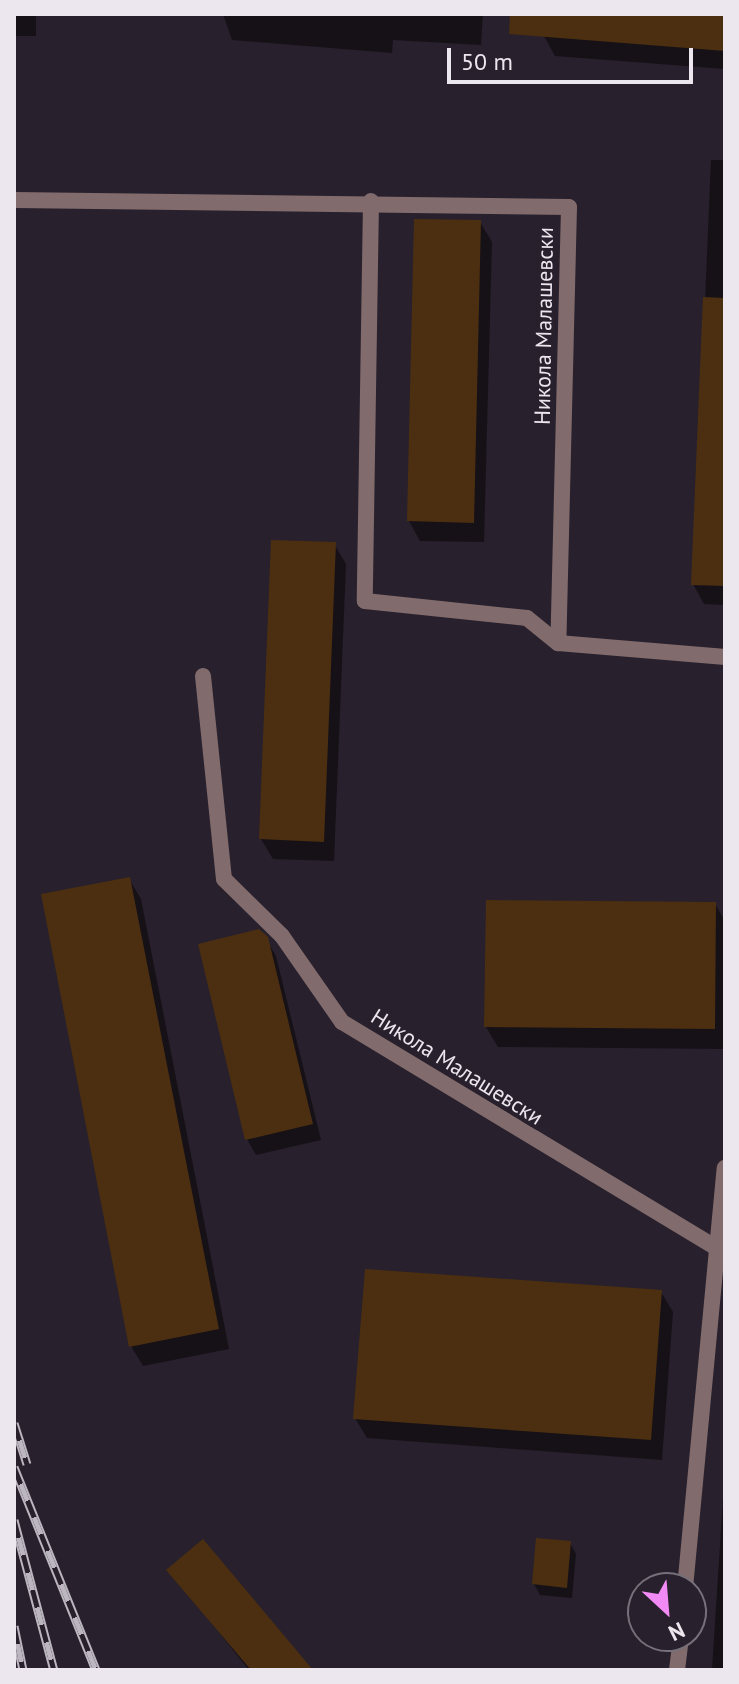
<!DOCTYPE html>
<meta charset="utf-8">
<style>
body{margin:0}
#map{position:relative;width:739px;height:1684px;overflow:hidden;background:#28202c;font-family:"PT Sans",sans-serif}
div>[style]{position:absolute}
[style*='--x']{left:calc(var(--x)*1px);top:calc(var(--y)*1px);width:calc(var(--w)*1px);rotate:calc(var(--a)*1deg)}
.shadow>*{inset:0;background:#0007}
.building>*{inset:0;background:#4c2f10}
.service>*{height:16px;margin:-8px;padding:0 8px;transform-origin:8px;border-radius:8px;background:#816b6c}
.rail>*{height:9px;margin-top:-4.5px;transform-origin:0;background:repeating-linear-gradient(90deg,#28202c 0 18px,#bbb6bf 0 36px);box-sizing:border-box;border-block:2px solid #bbb6bf}
span{translate:-50% -50%;white-space:nowrap;text-align:center;line-height:1.15;-webkit-text-stroke:8px #28202c;paint-order:stroke}
.street-label{font-size:22px;color:#ece7ef}
.frame{position:absolute;inset:0;border:16px solid #ece7ef;pointer-events:none}
.north{position:absolute;left:627px;top:1572px;width:80px;height:80px;box-sizing:border-box;background:#28202c;border:2px solid #76707a;border-radius:50%;rotate:154deg;font-size:22px;font-weight:700;line-height:32px;text-align:center;color:#ece7ef}
.north::after{content:'';display:block;margin:auto;width:28px;height:36px;background:#f18af4;clip-path:polygon(50% 0,100% 100%,50% 72%,0 100%)}
.scale{position:absolute;left:447px;top:48px;width:246px;height:36px;box-sizing:border-box;border:4px solid #ece7ef;border-top:0;padding-left:10px;font-size:24px;line-height:28px;white-space:nowrap;color:#ece7ef;-webkit-text-stroke:6px #28202c;paint-order:stroke}
</style>
<div id="map">
<div class="shadow">
<i style="clip-path:polygon(14px 14px,36px 14px,36px 36px,14px 36px)"></i>
<i style="clip-path:polygon(223px 14px,483px 14px,481px 45px,393px 40px,392px 53px,232px 40px)"></i>
<i style="clip-path:polygon(546px 14px,725px 14px,725px 69px,555px 56px,544px 36px)"></i>
<i style="clip-path:polygon(711px 160px,725px 160px,725px 605px,704px 604px,693px 584px)"></i>
<i style="clip-path:polygon(480px 222px,492px 242px,484px 542px,420px 541px,409px 521px)"></i>
<i style="clip-path:polygon(334px 544px,346px 564px,334px 861px,273px 859px,261px 839px)"></i>
<i style="clip-path:polygon(129px 879px,141px 899px,229px 1349px,143px 1366px,131px 1346px)"></i>
<i style="clip-path:polygon(715px 904px,725px 921px,725px 1049px,498px 1047px,486px 1027px)"></i>
<i style="clip-path:polygon(266px 939px,276px 956px,321px 1140px,256px 1155px,247px 1139px)"></i>
<i style="clip-path:polygon(661px 1292px,673px 1312px,662px 1460px,367px 1438px,355px 1418px)"></i>
<i style="clip-path:polygon(725px 1467px,725px 1670px,712px 1670px)"></i>
<i style="clip-path:polygon(570px 1543px,576px 1554px,572px 1598px,540px 1595px,534px 1584px)"></i>
<i style="clip-path:polygon(169px 1570px,310px 1670px,249px 1670px)"></i>
</div>
<div class="building">
<i style="clip-path:polygon(510px 14px,725px 14px,725px 51px,509px 34px)"></i>
<i style="clip-path:polygon(414px 219px,481px 220px,474px 523px,407px 521px)"></i>
<i style="clip-path:polygon(703px 297px,725px 298px,725px 586px,691px 585px)"></i>
<i style="clip-path:polygon(271px 540px,336px 542px,324px 842px,259px 839px)"></i>
<i style="clip-path:polygon(130px 877px,219px 1329px,129px 1347px,41px 894px)"></i>
<i style="clip-path:polygon(486px 900px,716px 902px,715px 1029px,484px 1027px)"></i>
<i style="clip-path:polygon(259px 929px,268px 937px,313px 1124px,245px 1140px,198px 944px)"></i>
<i style="clip-path:polygon(365px 1269px,662px 1290px,651px 1440px,353px 1419px)"></i>
<i style="clip-path:polygon(536px 1538px,571px 1541px,567px 1588px,532px 1584px)"></i>
<i style="clip-path:polygon(203px 1539px,313px 1670px,251px 1670px,166px 1570px)"></i>
</div>
<div class="service">
<i style="--x:14;--y:200;--w:555;--a:0.72"></i>
<i style="--x:569;--y:207;--w:436;--a:91.4"></i>
<i style="--x:558;--y:643;--w:168;--a:4.8"></i>
<i style="--x:371;--y:201;--w:400;--a:90.9"></i>
<i style="--x:365;--y:601;--w:163;--a:6"></i>
<i style="--x:527;--y:618;--w:40;--a:39"></i>
<i style="--x:203;--y:676;--w:204;--a:84.1"></i>
<i style="--x:224;--y:879;--w:81;--a:44.5"></i>
<i style="--x:282;--y:936;--w:105;--a:55.1"></i>
<i style="--x:342;--y:1022;--w:447;--a:31.1"></i>
<i style="--x:685;--y:1588;--w:422;--a:-84.6"></i>
<i style="--x:677;--y:1670;--w:34;--a:-83"></i>
</div>
<div class="rail">
<i style="--x:14;--y:1423;--w:43;--a:72.4"></i>
<i style="--x:14;--y:1467;--w:219;--a:68"></i>
<i style="--x:14;--y:1520;--w:155;--a:75.1"></i>
<i style="--x:14;--y:1626;--w:45;--a:78.4"></i>
</div>
<div class="street-label">
<span style="left:544px;top:326px;rotate:-89deg">Никола Малашевски</span>
<span style="left:457px;top:1067px;rotate:32deg">Никола Малашевски</span>
</div>
<div class="frame"></div>
<div class="north">N</div>
<div class="scale">50 m</div>
</div>
